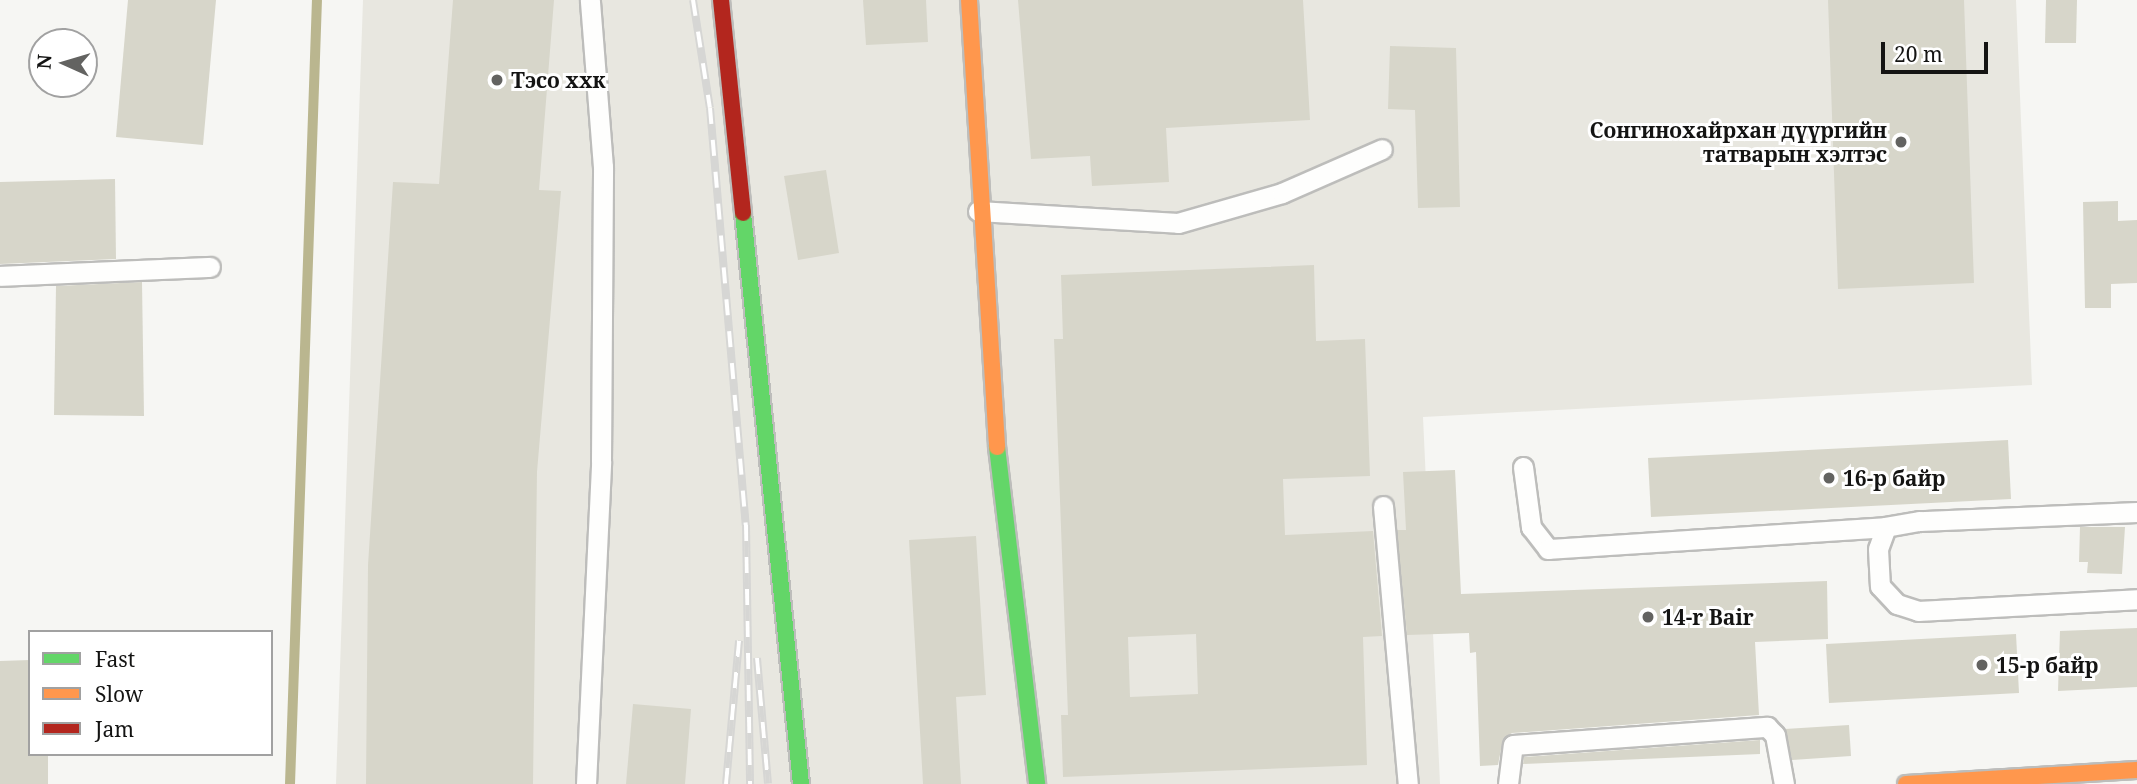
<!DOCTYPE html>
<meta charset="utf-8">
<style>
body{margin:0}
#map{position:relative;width:2137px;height:784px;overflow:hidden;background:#f6f6f3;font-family:"Noto Serif",serif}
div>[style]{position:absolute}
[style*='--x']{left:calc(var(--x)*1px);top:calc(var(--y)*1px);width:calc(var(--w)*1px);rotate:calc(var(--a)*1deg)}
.built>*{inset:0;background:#e8e7e0}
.stream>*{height:10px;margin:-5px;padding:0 5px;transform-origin:5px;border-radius:5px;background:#bab68f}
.building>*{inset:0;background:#d7d6ca}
.roads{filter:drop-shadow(2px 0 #bdbdbb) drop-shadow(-2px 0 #bdbdbb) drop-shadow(0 2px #bdbdbb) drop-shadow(0 -2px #bdbdbb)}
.lane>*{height:19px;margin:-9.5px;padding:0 9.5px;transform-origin:9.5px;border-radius:9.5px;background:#fefefd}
.fast>*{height:16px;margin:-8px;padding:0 8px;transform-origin:8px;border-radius:8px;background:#63d668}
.slow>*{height:16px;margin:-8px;padding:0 8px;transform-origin:8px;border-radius:8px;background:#ff974d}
.jam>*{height:16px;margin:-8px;padding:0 8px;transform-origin:8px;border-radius:8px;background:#b3261e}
.rail>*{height:8px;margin-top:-4px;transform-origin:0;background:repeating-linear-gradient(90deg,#fff 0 16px,#d6d6d4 0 32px);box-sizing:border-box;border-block:2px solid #d6d6d4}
.dots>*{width:19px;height:19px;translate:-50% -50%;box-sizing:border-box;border:4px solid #fff;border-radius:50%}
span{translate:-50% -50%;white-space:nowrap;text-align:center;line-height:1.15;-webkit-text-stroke:6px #fff;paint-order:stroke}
.poi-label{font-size:21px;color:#141413;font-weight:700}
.left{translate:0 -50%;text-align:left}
.right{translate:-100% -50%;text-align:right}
.legend{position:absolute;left:28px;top:630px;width:245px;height:126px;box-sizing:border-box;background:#fff;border:2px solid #a1a1a1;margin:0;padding:9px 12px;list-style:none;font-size:21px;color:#141413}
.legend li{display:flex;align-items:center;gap:14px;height:35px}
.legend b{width:35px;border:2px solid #a1a1a1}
.north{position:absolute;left:28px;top:28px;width:70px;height:70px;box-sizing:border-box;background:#fff;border:2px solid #a1a1a1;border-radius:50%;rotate:274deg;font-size:19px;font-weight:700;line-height:28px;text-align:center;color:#141413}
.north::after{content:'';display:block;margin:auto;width:24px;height:32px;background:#636361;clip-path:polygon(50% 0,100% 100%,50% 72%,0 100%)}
.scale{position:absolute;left:1881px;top:42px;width:107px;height:32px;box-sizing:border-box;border:4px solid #141413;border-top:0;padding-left:9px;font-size:21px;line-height:24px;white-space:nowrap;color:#141413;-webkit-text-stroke:5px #fff;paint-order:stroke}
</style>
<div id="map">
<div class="built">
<i style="clip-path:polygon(363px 0,2016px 0,2032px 385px,1423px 417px,1440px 784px,336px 784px)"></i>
</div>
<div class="stream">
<i style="--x:290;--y:784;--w:784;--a:-88.03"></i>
</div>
<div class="building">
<i style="clip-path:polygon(128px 0,216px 0,203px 145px,116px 137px)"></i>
<i style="clip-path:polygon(453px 0,554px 0,539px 190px,561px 191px,537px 472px,533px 784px,366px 784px,368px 565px,393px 182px,439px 184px)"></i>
<i style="clip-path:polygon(863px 0,926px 0,928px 42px,866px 45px)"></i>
<i style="clip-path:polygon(1018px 0,1303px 0,1310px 120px,1166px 128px,1169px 182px,1092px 186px,1090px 156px,1031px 159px)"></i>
<i style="clip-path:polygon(1828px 0,1964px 0,1974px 283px,1838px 289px)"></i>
<i style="clip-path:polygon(2046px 0,2077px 0,2076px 43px,2045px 43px)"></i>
<i style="clip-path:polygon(1390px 46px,1456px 48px,1460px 207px,1418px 208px,1415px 110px,1388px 109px)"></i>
<i style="clip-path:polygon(826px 170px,839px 253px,798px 260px,784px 176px)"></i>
<i style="clip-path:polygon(115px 179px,116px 259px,0 264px,0 182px)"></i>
<i style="clip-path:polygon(2118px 201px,2118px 221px,2137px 220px,2137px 283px,2111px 284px,2111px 308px,2085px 308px,2083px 202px)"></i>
<i style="clip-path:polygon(evenodd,1314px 265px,1316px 341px,1365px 339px,1370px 476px,1283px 479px,1285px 535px,1373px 531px,1382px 636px,1363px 637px,1367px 765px,1063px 777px,1061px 715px,1068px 715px,1054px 339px,1063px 339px,1061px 275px,1314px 265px,1196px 634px,1198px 694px,1130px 697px,1128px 637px,1196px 634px)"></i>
<i style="clip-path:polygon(142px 282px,144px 416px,54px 415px,56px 286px)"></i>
<i style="clip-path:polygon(2008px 440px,2011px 499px,1651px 517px,1648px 458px)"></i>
<i style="clip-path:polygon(1455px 470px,1461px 594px,1827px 581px,1828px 639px,1755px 642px,1759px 715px,1512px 733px,1503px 739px,1498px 765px,1480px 766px,1476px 652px,1470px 653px,1469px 633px,1407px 635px,1397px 530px,1406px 530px,1403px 472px)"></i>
<i style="clip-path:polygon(2080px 527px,2125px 527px,2122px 574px,2087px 573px,2088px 562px,2079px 562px)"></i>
<i style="clip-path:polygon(976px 536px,986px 695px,956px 697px,961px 784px,923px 784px,909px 540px)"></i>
<i style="clip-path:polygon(2137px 628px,2137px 687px,2058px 691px,2060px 631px)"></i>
<i style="clip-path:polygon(2016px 634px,2019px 693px,1829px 703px,1826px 644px)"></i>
<i style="clip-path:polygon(30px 660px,30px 754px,48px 754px,48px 784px,0 784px,0 661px)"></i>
<i style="clip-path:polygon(633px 704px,691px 709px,685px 784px,626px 784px)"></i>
<i style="clip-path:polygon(1849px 725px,1851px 756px,1792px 760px,1785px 729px)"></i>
<i style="clip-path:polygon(1760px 740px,1760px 754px,1523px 764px,1524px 757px)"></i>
</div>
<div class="roads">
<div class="lane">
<i style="--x:978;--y:211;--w:200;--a:3.4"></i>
<i style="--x:1178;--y:223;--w:108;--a:-16.1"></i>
<i style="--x:1282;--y:193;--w:109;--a:-23.7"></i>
<i style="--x:0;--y:276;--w:210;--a:-2.5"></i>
<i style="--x:1523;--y:467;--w:61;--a:82.4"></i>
<i style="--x:1531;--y:527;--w:28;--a:52"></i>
<i style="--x:1548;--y:549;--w:339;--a:-3.7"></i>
<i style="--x:1383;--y:506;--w:279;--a:84.9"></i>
<i style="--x:2137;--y:512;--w:218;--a:177.6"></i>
<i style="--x:1919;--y:521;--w:34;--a:170"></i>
<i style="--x:1886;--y:527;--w:23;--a:110"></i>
<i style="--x:1878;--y:549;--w:37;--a:87"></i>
<i style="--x:1880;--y:586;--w:25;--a:47"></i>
<i style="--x:1897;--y:604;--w:22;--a:18"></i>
<i style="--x:1918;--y:611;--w:219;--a:-3.1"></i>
<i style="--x:586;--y:784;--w:323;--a:-87.3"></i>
<i style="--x:601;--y:461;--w:294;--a:-89.6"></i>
<i style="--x:603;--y:167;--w:168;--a:-94.5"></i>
<i style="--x:1508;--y:784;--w:39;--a:-83"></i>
<i style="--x:1513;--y:745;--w:255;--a:-4.1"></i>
<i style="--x:1767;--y:727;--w:11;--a:45"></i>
<i style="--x:1775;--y:735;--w:50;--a:79.6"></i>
</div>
<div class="fast">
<i style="--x:743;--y:213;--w:574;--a:84.2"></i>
<i style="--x:997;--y:447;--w:339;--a:83.2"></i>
</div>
<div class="slow">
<i style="--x:969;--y:0;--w:448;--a:86.4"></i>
<i style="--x:1906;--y:784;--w:231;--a:-3.5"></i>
</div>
<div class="jam">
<i style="--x:721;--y:0;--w:214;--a:84.1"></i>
</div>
</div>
<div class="rail">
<i style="--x:693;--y:0;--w:109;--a:81.1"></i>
<i style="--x:710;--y:108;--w:419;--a:85.1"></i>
<i style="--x:746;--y:525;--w:259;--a:89.1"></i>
<i style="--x:757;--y:658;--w:126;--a:85"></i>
<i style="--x:726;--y:784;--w:144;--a:-84.8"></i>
</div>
<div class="dots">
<i style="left:497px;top:80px;background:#636361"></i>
<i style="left:1901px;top:142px;background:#636361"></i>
<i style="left:1829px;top:478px;background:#636361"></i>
<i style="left:1648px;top:617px;background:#636361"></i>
<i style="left:1982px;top:665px;background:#636361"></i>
</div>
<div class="poi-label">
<span class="left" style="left:511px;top:80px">Тэсо ххк</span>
<span class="right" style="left:1887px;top:142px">Сонгинохайрхан дүүргийн<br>татварын хэлтэс</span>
<span class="left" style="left:1843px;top:478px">16-р байр</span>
<span class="left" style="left:1662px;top:617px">14-r Bair</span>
<span class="left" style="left:1996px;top:665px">15-р байр</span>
</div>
<ul class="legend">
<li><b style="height:9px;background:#63d668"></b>Fast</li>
<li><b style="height:9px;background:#ff974d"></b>Slow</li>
<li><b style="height:9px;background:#b3261e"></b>Jam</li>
</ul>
<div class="north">N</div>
<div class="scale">20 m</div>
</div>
